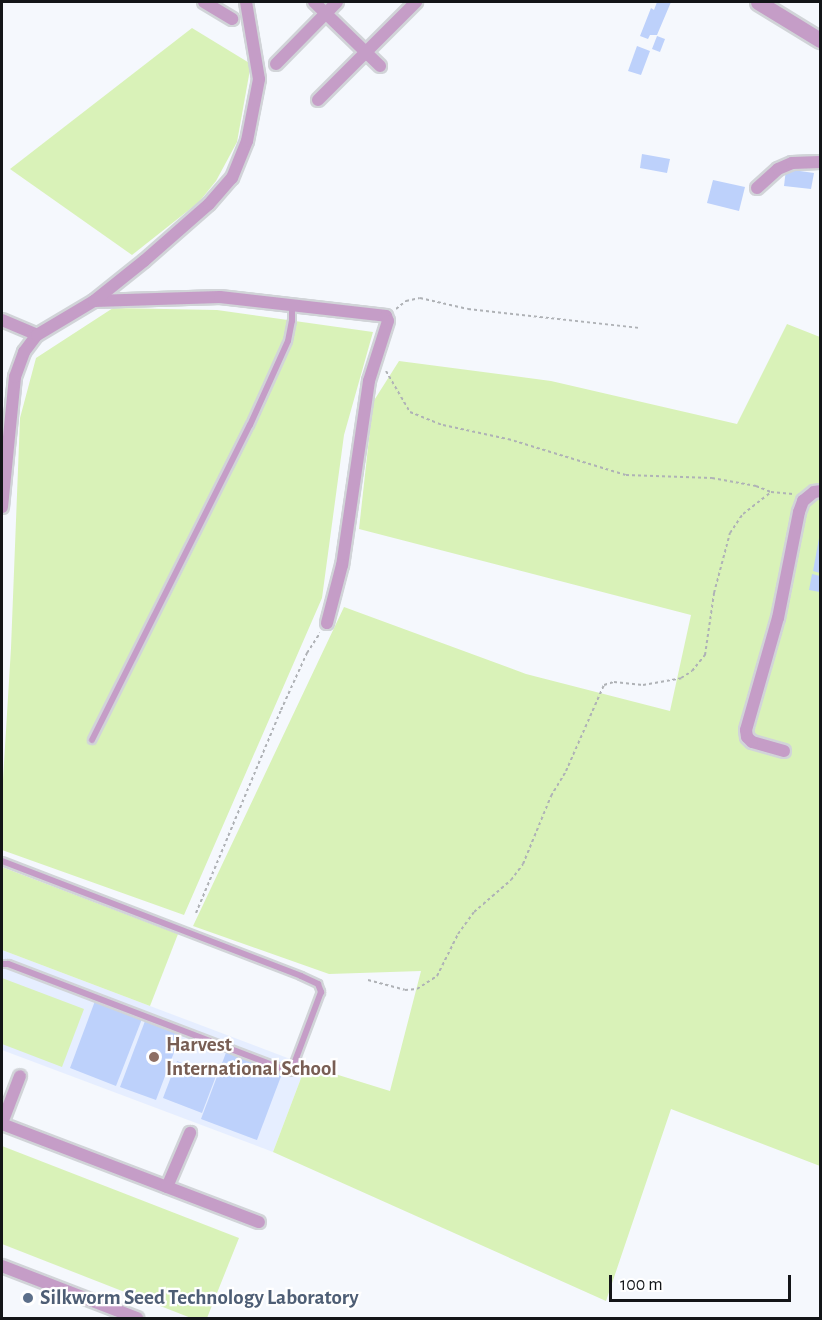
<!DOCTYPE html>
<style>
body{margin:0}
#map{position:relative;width:822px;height:1320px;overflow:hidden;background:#f5f8fd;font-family:"Alegreya Sans",sans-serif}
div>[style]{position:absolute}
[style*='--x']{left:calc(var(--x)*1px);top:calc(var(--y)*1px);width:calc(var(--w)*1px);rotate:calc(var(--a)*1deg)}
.built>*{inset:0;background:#e6eeff}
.green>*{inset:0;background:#d9f2b8}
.building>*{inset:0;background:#bdd1fb}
.path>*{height:2px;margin-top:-1px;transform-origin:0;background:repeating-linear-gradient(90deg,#afb2b6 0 3px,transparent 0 6px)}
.roads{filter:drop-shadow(2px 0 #d1d4d8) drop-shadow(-2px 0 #d1d4d8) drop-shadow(0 2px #d1d4d8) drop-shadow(0 -2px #d1d4d8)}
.service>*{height:6px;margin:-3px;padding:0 3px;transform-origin:3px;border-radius:3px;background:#c59dc7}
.minor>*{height:12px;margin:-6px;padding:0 6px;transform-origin:6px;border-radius:6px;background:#c59dc7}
.tertiary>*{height:15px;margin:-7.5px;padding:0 7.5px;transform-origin:7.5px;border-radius:7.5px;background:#c59dc7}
.dots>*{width:16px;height:16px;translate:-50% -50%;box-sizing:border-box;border:3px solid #fff;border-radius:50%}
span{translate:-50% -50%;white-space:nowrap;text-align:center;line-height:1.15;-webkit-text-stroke:4.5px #fff;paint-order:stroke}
.education-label{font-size:21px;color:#785e54;font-weight:700}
.left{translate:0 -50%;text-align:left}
.service-label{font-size:21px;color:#4e5e75;font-weight:700}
.frame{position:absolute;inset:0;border:3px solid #131518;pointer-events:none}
.scale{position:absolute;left:609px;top:1275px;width:182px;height:27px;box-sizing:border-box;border:3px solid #131518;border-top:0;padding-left:8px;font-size:18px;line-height:21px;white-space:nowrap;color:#131518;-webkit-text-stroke:4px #fff;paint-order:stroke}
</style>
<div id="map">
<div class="built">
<i style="clip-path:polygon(2px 950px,306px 1065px,273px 1152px,2px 1050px)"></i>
</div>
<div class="green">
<i style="clip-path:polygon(192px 28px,251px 64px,237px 142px,216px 181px,199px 202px,132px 255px,10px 169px)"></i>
<i style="clip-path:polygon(113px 308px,217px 310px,373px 332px,344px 435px,322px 598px,184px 915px,2px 850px,2px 796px,11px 648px,20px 418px,36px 358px)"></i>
<i style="clip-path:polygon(787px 324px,820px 337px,820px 1166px,671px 1109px,606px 1301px,273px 1152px,306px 1065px,390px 1091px,421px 971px,329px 974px,193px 926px,344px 607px,526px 674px,670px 711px,691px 615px,359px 529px,373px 402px,399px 361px,551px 381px,737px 424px)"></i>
<i style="clip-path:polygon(2px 867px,178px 934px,150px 1006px,2px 950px)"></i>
<i style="clip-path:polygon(2px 978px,84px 1009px,62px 1067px,2px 1044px)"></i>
<i style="clip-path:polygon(2px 1146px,239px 1238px,207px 1318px,191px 1318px,2px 1244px)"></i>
</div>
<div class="building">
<i style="clip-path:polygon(657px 2px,671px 2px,657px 35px,650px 35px,648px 39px,640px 36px,651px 8px,654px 10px)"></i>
<i style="clip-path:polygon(657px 36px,665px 39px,660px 52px,652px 49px)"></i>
<i style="clip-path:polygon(637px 46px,650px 51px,641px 75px,628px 71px)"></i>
<i style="clip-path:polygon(642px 154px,670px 159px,667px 173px,640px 168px)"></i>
<i style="clip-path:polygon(786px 169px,814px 173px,811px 189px,784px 186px)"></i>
<i style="clip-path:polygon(713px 180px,745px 187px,739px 211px,707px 203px)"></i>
<i style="clip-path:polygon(819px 538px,820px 538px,820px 573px,813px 571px)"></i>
<i style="clip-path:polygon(812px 574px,820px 576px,820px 592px,809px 590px)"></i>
<i style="clip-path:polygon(95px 1001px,142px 1019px,116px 1086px,70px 1068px)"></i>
<i style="clip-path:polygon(145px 1021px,181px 1034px,156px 1100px,120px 1087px)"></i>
<i style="clip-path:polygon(227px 1050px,283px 1071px,257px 1140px,201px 1119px)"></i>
<i style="clip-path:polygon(177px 1061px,216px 1076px,202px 1113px,163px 1098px)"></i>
</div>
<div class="path">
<i style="--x:396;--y:309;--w:13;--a:-39"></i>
<i style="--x:406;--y:301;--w:14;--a:-12"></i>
<i style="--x:420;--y:298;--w:49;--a:12.9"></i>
<i style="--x:468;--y:309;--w:172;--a:6.3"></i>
<i style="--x:386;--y:371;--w:48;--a:59.7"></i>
<i style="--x:410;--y:412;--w:35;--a:22"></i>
<i style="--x:443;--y:425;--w:66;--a:12.2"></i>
<i style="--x:508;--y:439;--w:123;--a:17"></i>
<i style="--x:626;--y:475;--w:86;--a:2"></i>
<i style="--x:712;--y:478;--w:45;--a:10.3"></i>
<i style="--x:756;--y:486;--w:16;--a:22"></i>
<i style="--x:771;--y:492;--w:22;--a:5"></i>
<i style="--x:196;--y:913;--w:220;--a:-67.3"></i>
<i style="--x:281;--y:710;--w:63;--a:-65.5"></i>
<i style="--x:307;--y:653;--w:24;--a:-57"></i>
<i style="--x:368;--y:980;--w:38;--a:15"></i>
<i style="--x:405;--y:990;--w:12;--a:-5"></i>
<i style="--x:417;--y:989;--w:24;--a:-33"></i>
<i style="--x:437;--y:976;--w:47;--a:-63.4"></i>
<i style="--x:458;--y:934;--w:27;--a:-54"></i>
<i style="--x:474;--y:912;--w:49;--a:-40.9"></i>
<i style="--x:511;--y:880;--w:20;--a:-53"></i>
<i style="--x:523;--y:864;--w:74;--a:-67.6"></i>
<i style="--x:551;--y:796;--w:29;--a:-59"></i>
<i style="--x:566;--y:771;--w:94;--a:-66.2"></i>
<i style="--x:604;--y:685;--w:10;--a:-17"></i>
<i style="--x:614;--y:682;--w:29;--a:6"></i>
<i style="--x:643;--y:685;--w:39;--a:-10"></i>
<i style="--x:681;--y:678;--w:13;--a:-32"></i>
<i style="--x:692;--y:671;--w:21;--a:-51"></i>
<i style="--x:705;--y:655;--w:63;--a:-81.7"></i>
<i style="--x:714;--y:593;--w:62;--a:-75.1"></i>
<i style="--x:730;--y:533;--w:23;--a:-56"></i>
<i style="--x:743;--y:514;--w:36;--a:-38"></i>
</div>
<div class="roads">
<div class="service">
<i style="--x:92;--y:740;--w:352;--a:-63.4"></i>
<i style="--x:250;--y:425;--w:92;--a:-65.7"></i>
<i style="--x:288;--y:341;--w:20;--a:-79"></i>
<i style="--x:292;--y:321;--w:17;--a:-90"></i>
<i style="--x:2;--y:861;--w:320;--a:21"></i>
<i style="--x:301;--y:976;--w:19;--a:25"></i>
<i style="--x:318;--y:984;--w:9;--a:69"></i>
<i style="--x:321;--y:992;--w:85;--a:110.6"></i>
<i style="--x:291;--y:1072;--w:303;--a:-159.1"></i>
<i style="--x:8;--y:964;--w:6;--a:180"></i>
</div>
<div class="minor">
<i style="--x:204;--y:2;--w:33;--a:31"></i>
<i style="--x:314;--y:2;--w:92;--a:44.1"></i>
<i style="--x:276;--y:64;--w:87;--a:-45.5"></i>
<i style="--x:318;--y:100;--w:139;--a:-45"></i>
<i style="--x:757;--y:188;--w:28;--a:-42"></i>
<i style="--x:778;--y:169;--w:15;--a:-23"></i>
<i style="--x:792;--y:163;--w:28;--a:-2"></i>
<i style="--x:94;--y:301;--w:126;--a:-1.8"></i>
<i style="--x:220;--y:297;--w:167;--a:6.5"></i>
<i style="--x:386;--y:316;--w:5;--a:68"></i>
<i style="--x:388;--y:321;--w:63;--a:107.6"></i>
<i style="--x:369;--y:381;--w:186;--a:98.3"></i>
<i style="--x:342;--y:565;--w:60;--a:104.5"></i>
<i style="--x:2;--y:320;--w:38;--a:23"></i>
<i style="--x:2;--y:507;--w:131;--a:-84.3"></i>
<i style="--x:15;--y:377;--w:27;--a:-70"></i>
<i style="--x:24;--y:352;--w:21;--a:-53"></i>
<i style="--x:37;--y:335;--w:66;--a:-30.8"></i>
<i style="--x:94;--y:301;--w:64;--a:-38.7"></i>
<i style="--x:144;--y:261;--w:86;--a:-41.2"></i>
<i style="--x:209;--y:204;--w:35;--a:-49"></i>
<i style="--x:232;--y:178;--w:40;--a:-68"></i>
<i style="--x:247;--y:141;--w:63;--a:-79"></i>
<i style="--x:259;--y:79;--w:78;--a:-99.6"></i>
<i style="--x:784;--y:751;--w:33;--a:-164"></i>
<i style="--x:752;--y:742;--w:7;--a:-135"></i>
<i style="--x:747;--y:737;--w:7;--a:-98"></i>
<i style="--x:746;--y:730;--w:116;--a:-74.1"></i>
<i style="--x:778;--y:618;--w:108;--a:-78.8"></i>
<i style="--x:799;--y:512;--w:12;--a:-70"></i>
<i style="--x:803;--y:501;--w:14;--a:-39"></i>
<i style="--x:814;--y:492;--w:6;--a:-9"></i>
<i style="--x:2;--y:1123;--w:50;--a:-69"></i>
<i style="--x:2;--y:1124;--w:275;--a:20.9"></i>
<i style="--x:167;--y:1187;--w:59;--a:-66.9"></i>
<i style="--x:2;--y:1266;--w:145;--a:21.1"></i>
</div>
<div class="tertiary">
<i style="--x:758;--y:2;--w:73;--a:31.5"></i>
</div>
</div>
<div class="dots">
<i style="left:154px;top:1057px;background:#8d6e63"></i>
<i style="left:28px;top:1298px;background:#5c6f8a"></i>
</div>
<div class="education-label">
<span class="left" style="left:166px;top:1057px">Harvest<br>International School</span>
</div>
<div class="service-label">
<span class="left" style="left:40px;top:1298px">Silkworm Seed Technology Laboratory</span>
</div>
<div class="frame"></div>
<div class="scale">100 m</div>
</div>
